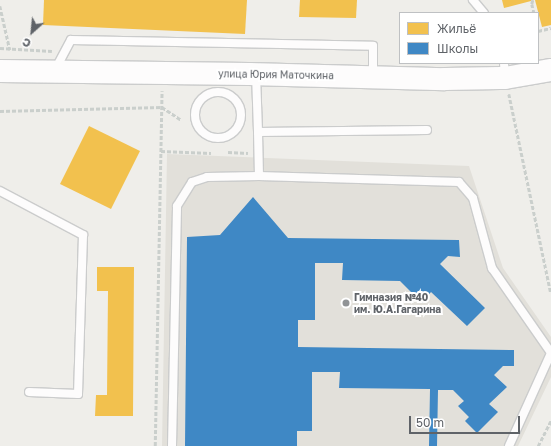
<!DOCTYPE html>
<meta charset="utf-8">
<style>
body{margin:0}
#map{position:relative;width:551px;height:446px;overflow:hidden;background:#efeeea;font-family:"Golos Text",sans-serif}
div>[style]{position:absolute}
[style*='--x']{left:calc(var(--x)*1px);top:calc(var(--y)*1px);width:calc(var(--w)*1px);rotate:calc(var(--a)*1deg)}
.education>*{inset:0;background:#e2e0da}
.homes>*{inset:0;background:#f2c14e}
.schools>*{inset:0;background:#3f88c5}
.path>*{height:2.5px;margin-top:-1.25px;transform-origin:0;background:repeating-linear-gradient(90deg,#cacfcc 0 4px,transparent 0 6px)}
.roads{filter:drop-shadow(1px 0 #cbcccc) drop-shadow(-1px 0 #cbcccc) drop-shadow(0 1px #cbcccc) drop-shadow(0 -1px #cbcccc)}
.lane>*{height:8px;margin:-4px;padding:0 4px;transform-origin:4px;border-radius:4px;background:#fdfcfc}
.lane>.ring{margin:-4px;padding:0;box-sizing:content-box;background:none;border:8px solid #fdfcfc;border-radius:50%}
.secondary>*{height:22px;margin:-11px;padding:0 11px;transform-origin:11px;border-radius:11px;background:#fdfcfc}
.dots>*{width:11px;height:11px;translate:-50% -50%;box-sizing:border-box;border:2px solid #fff;border-radius:50%}
span{translate:-50% -50%;white-space:nowrap;text-align:center;line-height:1.15;-webkit-text-stroke:4px #fff;paint-order:stroke}
.street-label{font-size:10px;color:#5f6368}
.poi-label{font-size:10px;color:#5f6368;font-weight:700}
.left{translate:0 -50%;text-align:left}
.legend{position:absolute;left:399px;top:12px;width:140px;height:52px;box-sizing:border-box;background:#fff;border:1px solid #bfc1c3;margin:0;padding:5px 7px;list-style:none;font-size:12px;color:#5f6368}
.legend li{display:flex;align-items:center;gap:8px;height:20px}
.legend b{width:20px;border:1px solid #bfc1c3}
.north{position:absolute;left:12px;top:12px;width:40px;height:40px;-webkit-text-stroke:3px #fff;paint-order:stroke;rotate:207deg;font-size:11px;font-weight:700;line-height:16px;text-align:center;color:#5f6368}
.north::after{content:'';display:block;margin:auto;width:14px;height:18px;background:#5f6368;clip-path:polygon(50% 0,100% 100%,50% 72%,0 100%)}
.scale{position:absolute;left:409px;top:416px;width:111px;height:18px;box-sizing:border-box;border:2px solid #5f6368;border-top:0;padding-left:5px;font-size:12px;line-height:14px;white-space:nowrap;color:#5f6368;-webkit-text-stroke:3px #fff;paint-order:stroke}
</style>
<div id="map">
<div class="education">
<i style="clip-path:polygon(167px 154px,469px 166px,503px 268px,551px 337px,551px 377px,518px 446px,162px 446px)"></i>
</div>
<div class="homes">
<i style="clip-path:polygon(44px 0,247px 0,245px 34px,43px 25px)"></i>
<i style="clip-path:polygon(300px 0,357px 0,356px 18px,299px 17px)"></i>
<i style="clip-path:polygon(502px 0,531px 0,531px 1px,504px 8px)"></i>
<i style="clip-path:polygon(535px 0,551px 0,551px 25px,542px 27px)"></i>
<i style="clip-path:polygon(89px 126px,140px 151px,111px 209px,60px 184px)"></i>
<i style="clip-path:polygon(97px 267px,134px 267px,133px 416px,95px 416px,96px 395px,107px 395px,108px 291px,97px 291px)"></i>
</div>
<div class="schools">
<i style="clip-path:polygon(253px 197px,288px 238px,459px 240px,460px 257px,448px 256px,440px 264px,485px 308px,467px 326px,431px 292px,422px 303px,400px 281px,342px 280px,343px 263px,315px 263px,315px 320px,298px 320px,298px 347px,514px 350px,514px 366px,503px 366px,494px 375px,507px 387px,489px 404px,498px 412px,477px 433px,465px 421px,469px 417px,458px 406px,464px 401px,453px 390px,438px 390px,437px 446px,429px 446px,430px 389px,339px 388px,340px 372px,312px 372px,312px 431px,297px 431px,297px 446px,185px 446px,187px 237px,220px 235px)"></i>
</div>
<div class="path">
<i style="--x:533;--y:0;--w:4;--a:104"></i>
<i style="--x:532;--y:4;--w:9;--a:77"></i>
<i style="--x:0;--y:6;--w:45;--a:77.2"></i>
<i style="--x:538;--y:31;--w:13;--a:-13"></i>
<i style="--x:0;--y:48;--w:52;--a:3.3"></i>
<i style="--x:509;--y:94;--w:203;--a:78.1"></i>
<i style="--x:0;--y:111;--w:162;--a:-1.4"></i>
<i style="--x:162;--y:107;--w:23;--a:34"></i>
<i style="--x:161;--y:151;--w:50;--a:2.3"></i>
<i style="--x:228;--y:152;--w:20;--a:3"></i>
<i style="--x:155;--y:446;--w:355;--a:-88.9"></i>
<i style="--x:538;--y:446;--w:29;--a:-63"></i>
</div>
<div class="roads">
<div class="lane">
<i style="--x:473;--y:0;--w:17;--a:50"></i>
<i style="--x:504;--y:63;--w:14;--a:86"></i>
<i style="--x:55;--y:70;--w:34;--a:-62"></i>
<i style="--x:71;--y:40;--w:302;--a:1.1"></i>
<i style="--x:373;--y:46;--w:31;--a:90"></i>
<i style="--x:256;--y:74;--w:58;--a:88"></i>
<i style="--x:258;--y:132;--w:169;--a:-0.7"></i>
<i class="ring" style="left:195px;top:92px;width:38px;height:38px"></i>
<i style="--x:258;--y:132;--w:44;--a:88.7"></i>
<i style="--x:0;--y:191;--w:94;--a:27.9"></i>
<i style="--x:83;--y:235;--w:159;--a:91.8"></i>
<i style="--x:78;--y:394;--w:49;--a:-177.7"></i>
<i style="--x:172;--y:446;--w:240;--a:-88.8"></i>
<i style="--x:177;--y:206;--w:28;--a:-58"></i>
<i style="--x:192;--y:182;--w:16;--a:-18"></i>
<i style="--x:207;--y:177;--w:52;--a:-1.1"></i>
<i style="--x:259;--y:176;--w:200;--a:1.7"></i>
<i style="--x:459;--y:182;--w:21;--a:49"></i>
<i style="--x:473;--y:198;--w:73;--a:74.8"></i>
<i style="--x:492;--y:268;--w:103;--a:55.2"></i>
<i style="--x:509;--y:446;--w:102;--a:-65.7"></i>
</div>
<div class="secondary">
<i style="--x:0;--y:71;--w:249;--a:0.7"></i>
<i style="--x:249;--y:74;--w:196;--a:1.5"></i>
<i style="--x:445;--y:79;--w:60;--a:-1"></i>
<i style="--x:505;--y:78;--w:47;--a:-9.9"></i>
</div>
</div>
<div class="dots">
<i style="left:346px;top:303px;background:#919496"></i>
</div>
<div class="street-label">
<span style="left:276px;top:75px;rotate:1deg">улица Юрия Маточкина</span>
</div>
<div class="poi-label">
<span class="left" style="left:354px;top:303px">Гимназия №40<br>им. Ю.А.Гагарина</span>
</div>
<ul class="legend">
<li><b style="height:11px;background:#f2c14e"></b>Жильё</li>
<li><b style="height:11px;background:#3f88c5"></b>Школы</li>
</ul>
<div class="north">С</div>
<div class="scale">50 m</div>
</div>
